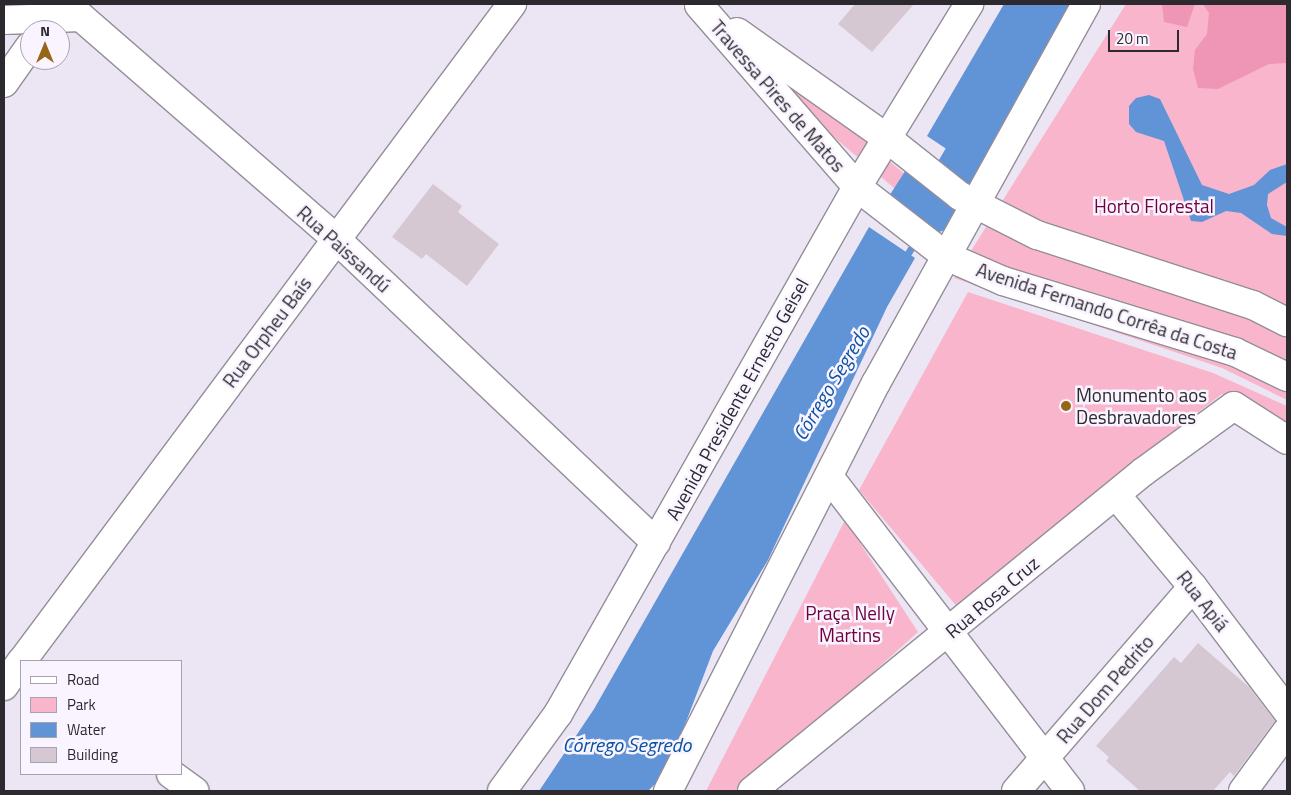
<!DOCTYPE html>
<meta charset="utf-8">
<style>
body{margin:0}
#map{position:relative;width:1291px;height:795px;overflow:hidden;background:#ece6f4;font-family:"Titillium Web",sans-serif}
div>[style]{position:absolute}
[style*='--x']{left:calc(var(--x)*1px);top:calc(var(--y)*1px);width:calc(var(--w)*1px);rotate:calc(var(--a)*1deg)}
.green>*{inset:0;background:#f9b5cc}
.forest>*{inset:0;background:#ef95b5}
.water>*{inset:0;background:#6194d7}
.stream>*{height:7px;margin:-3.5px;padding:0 3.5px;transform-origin:3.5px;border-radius:3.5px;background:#6194d7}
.river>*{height:42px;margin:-21px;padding:0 21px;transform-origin:21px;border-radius:21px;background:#6194d7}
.building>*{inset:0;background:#d5c8d2}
.roads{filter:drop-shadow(1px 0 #948e9a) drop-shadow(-1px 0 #948e9a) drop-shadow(0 1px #948e9a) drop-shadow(0 -1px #948e9a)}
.street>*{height:28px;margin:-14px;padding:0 14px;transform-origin:14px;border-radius:14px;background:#fff}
.primary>*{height:28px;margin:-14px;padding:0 14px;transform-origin:14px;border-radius:14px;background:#fff}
.dots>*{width:14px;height:14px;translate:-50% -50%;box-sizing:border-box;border:2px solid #f9f4ff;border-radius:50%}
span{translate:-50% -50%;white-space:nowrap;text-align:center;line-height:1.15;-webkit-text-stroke:5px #f9f4ff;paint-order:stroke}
.street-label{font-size:19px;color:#2c2a2f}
.park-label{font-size:19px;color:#6f003c}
.poi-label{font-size:19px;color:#2c2a2f}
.left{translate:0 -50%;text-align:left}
.water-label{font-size:20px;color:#0952a2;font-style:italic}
.frame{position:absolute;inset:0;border:5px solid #2c2a2f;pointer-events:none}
.legend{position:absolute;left:20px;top:660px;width:162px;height:115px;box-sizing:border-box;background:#f9f4ff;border:1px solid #a7a3ac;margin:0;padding:6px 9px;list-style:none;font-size:15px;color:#2c2a2f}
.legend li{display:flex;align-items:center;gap:10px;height:25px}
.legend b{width:25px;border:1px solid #a7a3ac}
.north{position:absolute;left:20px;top:20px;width:50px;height:50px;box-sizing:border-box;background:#f9f4ff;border:1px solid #a7a3ac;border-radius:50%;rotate:0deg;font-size:14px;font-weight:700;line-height:20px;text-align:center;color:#2c2a2f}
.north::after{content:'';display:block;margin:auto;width:18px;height:22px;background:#966516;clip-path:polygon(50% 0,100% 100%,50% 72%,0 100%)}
.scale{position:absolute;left:1108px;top:30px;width:71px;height:22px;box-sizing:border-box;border:2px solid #2c2a2f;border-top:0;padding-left:6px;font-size:15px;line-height:18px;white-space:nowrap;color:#2c2a2f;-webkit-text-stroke:4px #f9f4ff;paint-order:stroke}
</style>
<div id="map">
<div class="green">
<i style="clip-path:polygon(1126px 4px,1287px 4px,1287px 400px,1222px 368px,954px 278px)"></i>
<i style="clip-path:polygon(780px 71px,957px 217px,945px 231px,771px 84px)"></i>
<i style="clip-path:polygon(968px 292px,1213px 373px,1287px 406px,1287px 430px,1222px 394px,1102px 486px,959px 609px,859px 490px)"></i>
<i style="clip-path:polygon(845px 520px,918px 632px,741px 791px,706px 791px)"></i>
</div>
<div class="forest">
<i style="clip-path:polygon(1162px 4px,1195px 4px,1187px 27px,1164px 22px)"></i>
<i style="clip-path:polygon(1203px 4px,1287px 4px,1287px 63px,1269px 64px,1218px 89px,1198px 88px,1193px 69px,1195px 50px,1207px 34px,1209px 13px)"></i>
</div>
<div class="water">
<i style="clip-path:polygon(1004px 4px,1073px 4px,975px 168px,927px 136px)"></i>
<i style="clip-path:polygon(1149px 95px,1160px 99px,1202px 185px,1229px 194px,1254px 185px,1270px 170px,1287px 164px,1287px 182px,1268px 194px,1267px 205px,1271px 218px,1287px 227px,1287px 236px,1272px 234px,1241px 213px,1226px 211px,1202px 222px,1191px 221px,1164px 141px,1136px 132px,1129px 124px,1129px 106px,1136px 98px)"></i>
<i style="clip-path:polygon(911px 162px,959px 197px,930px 243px,882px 207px)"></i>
<i style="clip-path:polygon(869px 227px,915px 258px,887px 307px,768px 560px,713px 651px,667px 772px,648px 791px,539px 791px,594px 709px)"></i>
</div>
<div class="stream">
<i style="--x:903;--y:261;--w:25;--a:-58"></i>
</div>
<div class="river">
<i style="--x:933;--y:212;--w:119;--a:-59.8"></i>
</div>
<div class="building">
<i style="clip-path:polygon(855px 4px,914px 4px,872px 52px,838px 24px)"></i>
<i style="clip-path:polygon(433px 184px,462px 206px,458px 212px,499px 244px,467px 286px,426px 254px,422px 259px,392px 237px)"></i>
<i style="clip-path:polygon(1198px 643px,1249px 687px,1275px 721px,1234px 776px,1230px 772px,1213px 791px,1140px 791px,1106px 761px,1109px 757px,1096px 746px,1174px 657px,1181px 663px)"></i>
</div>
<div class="roads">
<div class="street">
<i style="--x:699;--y:5;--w:241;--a:49"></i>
<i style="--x:81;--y:17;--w:338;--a:41"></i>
<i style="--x:336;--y:239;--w:441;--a:43.5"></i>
<i style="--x:4;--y:20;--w:77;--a:-2.2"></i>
<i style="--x:737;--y:32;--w:185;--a:35.3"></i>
<i style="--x:4;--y:83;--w:45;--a:-54.9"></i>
<i style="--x:830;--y:478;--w:394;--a:52.5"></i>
<i style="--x:1116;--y:495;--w:120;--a:50.1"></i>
<i style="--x:1193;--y:587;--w:156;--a:52.8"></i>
<i style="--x:22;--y:661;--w:820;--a:-53.28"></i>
<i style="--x:4;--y:686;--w:29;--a:-55"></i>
<i style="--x:171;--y:774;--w:29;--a:36"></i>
<i style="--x:752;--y:791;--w:505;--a:-39.21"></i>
<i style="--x:1143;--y:472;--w:112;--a:-36"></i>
<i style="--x:1234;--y:406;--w:63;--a:32.7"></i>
<i style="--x:1016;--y:791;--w:270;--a:-49.1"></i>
<i style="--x:1243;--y:791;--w:74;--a:-53.7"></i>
</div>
<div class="primary">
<i style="--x:888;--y:139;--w:92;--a:38.4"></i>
<i style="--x:960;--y:196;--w:86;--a:26.9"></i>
<i style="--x:1037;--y:235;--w:227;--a:18"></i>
<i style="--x:1253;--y:305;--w:38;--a:27"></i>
<i style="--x:857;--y:187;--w:113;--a:37.8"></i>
<i style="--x:946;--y:256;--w:62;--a:23.7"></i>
<i style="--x:1003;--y:281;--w:243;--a:17"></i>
<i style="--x:1235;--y:352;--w:58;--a:25.7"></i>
<i style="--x:502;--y:791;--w:95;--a:-54"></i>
<i style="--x:558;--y:714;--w:606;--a:-60.43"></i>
<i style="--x:857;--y:187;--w:215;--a:-58.5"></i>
<i style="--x:668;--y:791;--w:458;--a:-63"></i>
<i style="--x:876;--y:383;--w:433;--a:-61"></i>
</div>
</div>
<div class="dots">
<i style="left:1066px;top:406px;background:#966516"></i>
</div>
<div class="street-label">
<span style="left:778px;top:96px;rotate:49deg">Travessa Pires de Matos</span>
<span style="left:344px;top:249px;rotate:42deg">Rua Paissandú</span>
<span style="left:1107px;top:311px;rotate:18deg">Avenida Fernando Corrêa da Costa</span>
<span style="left:267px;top:332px;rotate:-53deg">Rua Orpheu Baís</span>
<span style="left:737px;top:399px;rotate:-61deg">Avenida Presidente Ernesto Geisel</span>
<span style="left:992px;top:597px;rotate:-40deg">Rua Rosa Cruz</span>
<span style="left:1203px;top:601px;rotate:52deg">Rua Apiá</span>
<span style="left:1105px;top:689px;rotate:-49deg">Rua Dom Pedrito</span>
</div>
<div class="park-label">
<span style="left:1154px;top:206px">Horto Florestal</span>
<span style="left:850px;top:624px">Praça Nelly<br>Martins</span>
</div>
<div class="poi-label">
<span class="left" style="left:1076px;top:406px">Monumento aos<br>Desbravadores</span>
</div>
<div class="water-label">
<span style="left:831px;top:383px;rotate:-59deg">Córrego Segredo</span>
<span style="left:627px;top:744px">Córrego Segredo</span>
</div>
<div class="frame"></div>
<ul class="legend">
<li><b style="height:6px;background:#fff"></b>Road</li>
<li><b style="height:14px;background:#f9b5cc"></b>Park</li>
<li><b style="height:14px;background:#6194d7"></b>Water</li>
<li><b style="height:14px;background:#d5c8d2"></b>Building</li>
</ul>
<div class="north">N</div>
<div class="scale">20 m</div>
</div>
